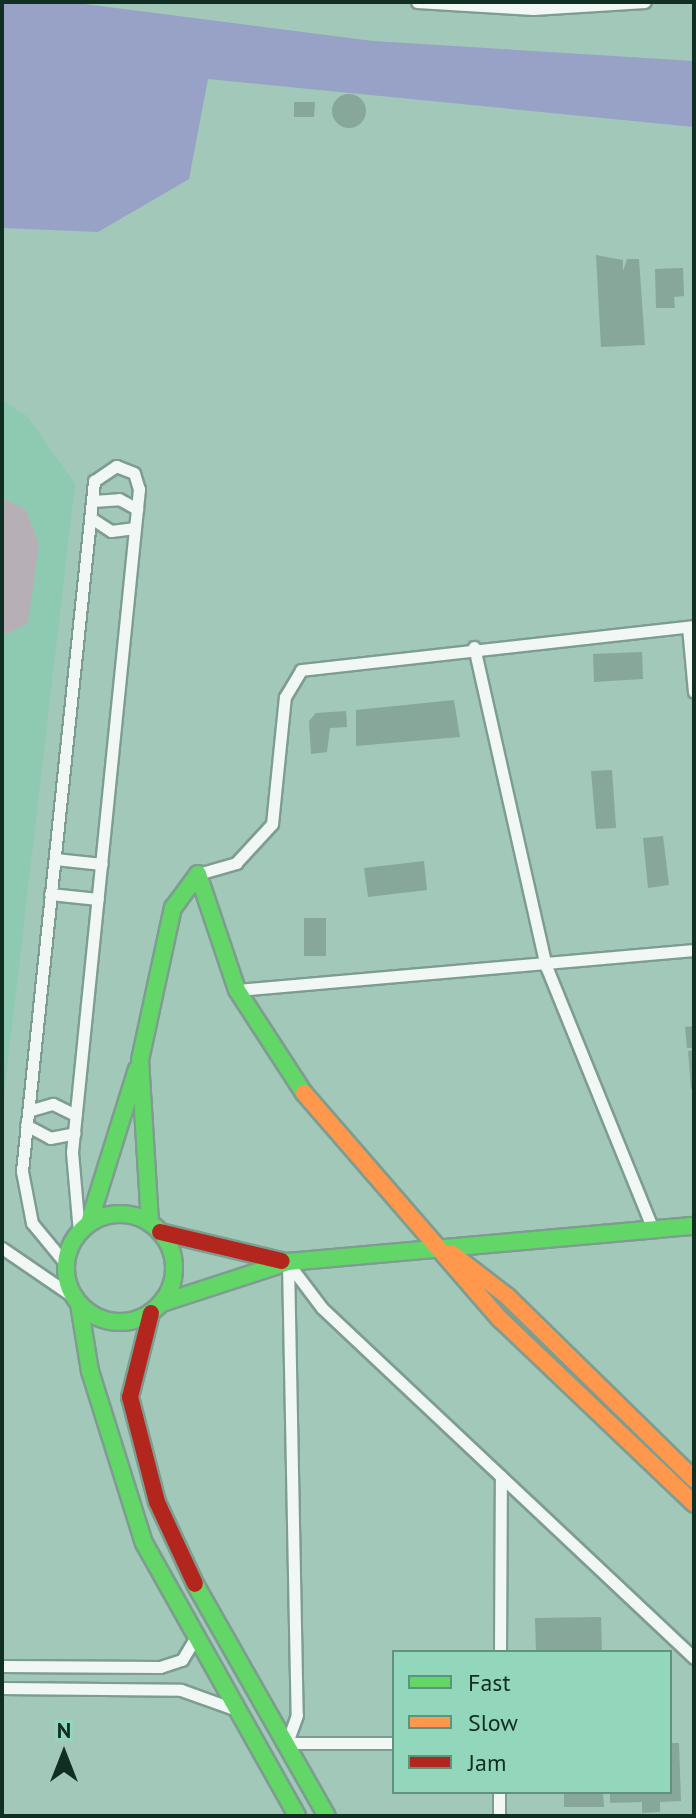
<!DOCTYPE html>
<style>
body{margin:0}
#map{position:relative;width:696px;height:1818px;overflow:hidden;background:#a1c8b8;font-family:"PT Sans",sans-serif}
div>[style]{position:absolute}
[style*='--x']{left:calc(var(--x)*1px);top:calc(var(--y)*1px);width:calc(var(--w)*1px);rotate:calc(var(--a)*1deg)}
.built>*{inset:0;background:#8ecab2}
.green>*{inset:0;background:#b6afb5}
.water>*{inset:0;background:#98a1c6}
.building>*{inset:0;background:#87a79a}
.round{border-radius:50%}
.roads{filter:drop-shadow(2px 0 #7e9d90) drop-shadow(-2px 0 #7e9d90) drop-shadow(0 2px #7e9d90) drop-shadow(0 -2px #7e9d90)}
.street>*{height:11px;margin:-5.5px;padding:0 5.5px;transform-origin:5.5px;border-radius:5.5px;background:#f1f7f4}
.fast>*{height:16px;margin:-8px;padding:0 8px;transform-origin:8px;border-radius:8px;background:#63d668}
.fast>.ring{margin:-8px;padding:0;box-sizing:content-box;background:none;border:16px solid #63d668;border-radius:50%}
.slow>*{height:16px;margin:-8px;padding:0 8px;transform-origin:8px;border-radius:8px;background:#ff974d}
.jam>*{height:16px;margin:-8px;padding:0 8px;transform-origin:8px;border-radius:8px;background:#b3261e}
span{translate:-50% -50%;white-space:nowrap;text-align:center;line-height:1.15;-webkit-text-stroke:8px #92d7bb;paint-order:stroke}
.frame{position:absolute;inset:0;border:4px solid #112e23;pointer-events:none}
.legend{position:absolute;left:392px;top:1650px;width:280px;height:144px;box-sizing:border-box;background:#92d7bb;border:2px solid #5e937e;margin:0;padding:10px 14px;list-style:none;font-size:24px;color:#112e23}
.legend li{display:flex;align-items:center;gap:16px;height:40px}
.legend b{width:40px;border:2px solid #5e937e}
.north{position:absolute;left:24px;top:1714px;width:80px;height:80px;-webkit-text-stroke:6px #92d7bb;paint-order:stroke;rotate:0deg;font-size:22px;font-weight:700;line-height:32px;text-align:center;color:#112e23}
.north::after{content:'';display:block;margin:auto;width:28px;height:36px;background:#112e23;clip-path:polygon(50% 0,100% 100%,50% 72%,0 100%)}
</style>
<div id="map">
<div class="built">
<i style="clip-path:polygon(2px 400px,27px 416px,75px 484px,2px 1112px)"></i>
</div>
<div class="green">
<i style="clip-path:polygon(2px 498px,26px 510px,39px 544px,28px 623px,9px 633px,2px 633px)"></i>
</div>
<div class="water">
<i style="clip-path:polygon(2px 2px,69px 2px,373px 41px,694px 61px,694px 127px,208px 79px,189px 179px,98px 232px,2px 228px)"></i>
</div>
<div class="building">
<i class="round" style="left:332px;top:94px;width:34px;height:34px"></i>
<i style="clip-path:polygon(294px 102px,315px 102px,314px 117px,294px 117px)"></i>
<i style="clip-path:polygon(596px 255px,623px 260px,623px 271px,627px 259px,639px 259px,645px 345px,601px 347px)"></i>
<i style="clip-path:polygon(683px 268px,684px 296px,674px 297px,675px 308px,656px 308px,655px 269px)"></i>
<i style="clip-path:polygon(642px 652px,643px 679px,594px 682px,593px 654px)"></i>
<i style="clip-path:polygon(454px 700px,460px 737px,356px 746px,356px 710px)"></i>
<i style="clip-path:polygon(346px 711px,347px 727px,330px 728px,327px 752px,311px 754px,309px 721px,316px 713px)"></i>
<i style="clip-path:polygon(612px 770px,616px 828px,596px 829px,591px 771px)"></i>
<i style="clip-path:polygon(663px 836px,669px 885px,648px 888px,643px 838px)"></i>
<i style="clip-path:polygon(424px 861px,427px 890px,368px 897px,364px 868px)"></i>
<i style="clip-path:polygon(304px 918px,326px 918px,326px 956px,304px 956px)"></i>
<i style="clip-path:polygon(694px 1026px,694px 1048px,687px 1048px,685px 1027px)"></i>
<i style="clip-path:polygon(694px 1050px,694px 1088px,691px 1089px,688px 1051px)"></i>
<i style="clip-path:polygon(601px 1617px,602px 1652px,536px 1652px,535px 1618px)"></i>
<i style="clip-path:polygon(670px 1743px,679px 1743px,681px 1801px,660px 1802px,660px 1812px,642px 1813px,642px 1802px,610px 1803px,610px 1792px,670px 1792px)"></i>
<i style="clip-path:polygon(564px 1792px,603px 1792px,604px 1807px,564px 1807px)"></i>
</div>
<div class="roads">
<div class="street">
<i style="--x:417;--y:2;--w:116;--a:3.5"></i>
<i style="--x:533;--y:9;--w:112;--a:-3.6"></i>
<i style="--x:93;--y:501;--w:26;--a:-4"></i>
<i style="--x:119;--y:499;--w:21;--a:29"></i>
<i style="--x:91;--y:518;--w:24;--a:33"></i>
<i style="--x:111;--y:531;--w:24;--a:-7"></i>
<i style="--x:688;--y:627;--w:65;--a:84.7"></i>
<i style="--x:474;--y:647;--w:327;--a:77.3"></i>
<i style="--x:546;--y:966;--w:284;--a:67.9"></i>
<i style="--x:55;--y:859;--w:47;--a:6.1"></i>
<i style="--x:198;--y:874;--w:40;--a:-16"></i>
<i style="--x:236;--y:863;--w:53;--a:-47.3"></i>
<i style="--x:272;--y:824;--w:128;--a:-84.2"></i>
<i style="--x:285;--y:697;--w:31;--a:-59"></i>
<i style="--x:301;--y:670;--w:395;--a:-6.4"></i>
<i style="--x:50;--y:894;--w:48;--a:5.9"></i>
<i style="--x:237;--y:990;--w:459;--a:-5"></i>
<i style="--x:28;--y:1111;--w:26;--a:-16"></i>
<i style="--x:53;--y:1104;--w:25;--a:26"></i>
<i style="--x:26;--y:1125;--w:27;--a:28"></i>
<i style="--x:50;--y:1138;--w:25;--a:-11"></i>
<i style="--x:2;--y:1248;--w:85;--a:34.4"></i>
<i style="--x:288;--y:1262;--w:453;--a:88.9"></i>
<i style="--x:297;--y:1715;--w:30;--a:110"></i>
<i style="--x:287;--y:1743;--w:107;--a:0"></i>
<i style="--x:65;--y:1263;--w:52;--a:-129.5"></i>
<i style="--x:32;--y:1223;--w:53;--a:-100.9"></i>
<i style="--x:22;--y:1171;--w:694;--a:-84.04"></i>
<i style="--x:94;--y:481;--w:27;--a:-34"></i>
<i style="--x:116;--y:466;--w:19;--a:21"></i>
<i style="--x:134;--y:473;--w:17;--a:73"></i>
<i style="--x:139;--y:489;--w:666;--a:95.77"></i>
<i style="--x:72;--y:1152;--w:80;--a:85"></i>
<i style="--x:288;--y:1263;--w:56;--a:52.9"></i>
<i style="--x:322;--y:1308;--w:511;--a:43.25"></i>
<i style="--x:500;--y:1652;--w:176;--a:-89.7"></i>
<i style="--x:2;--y:1666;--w:158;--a:0.4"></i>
<i style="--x:160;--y:1667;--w:23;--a:-18"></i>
<i style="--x:182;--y:1660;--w:23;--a:-59"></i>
<i style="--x:2;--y:1688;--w:179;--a:0.6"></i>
<i style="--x:181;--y:1690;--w:56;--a:19.7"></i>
<i style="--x:499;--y:1816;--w:24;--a:-90"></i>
</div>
<div class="fast">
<i class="ring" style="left:66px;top:1214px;width:92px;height:92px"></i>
<i style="--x:89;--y:1223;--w:161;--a:-72.7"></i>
<i style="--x:150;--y:1223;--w:163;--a:-93.5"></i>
<i style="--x:140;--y:1060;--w:156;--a:-77.8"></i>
<i style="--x:173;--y:908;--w:42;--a:-53.7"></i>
<i style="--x:198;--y:874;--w:122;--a:71.4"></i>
<i style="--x:237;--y:990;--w:123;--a:57"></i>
<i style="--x:162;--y:1303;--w:133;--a:-18"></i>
<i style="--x:288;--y:1262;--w:408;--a:-5.1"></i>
<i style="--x:79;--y:1304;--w:68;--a:80.7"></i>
<i style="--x:90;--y:1371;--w:180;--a:72.6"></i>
<i style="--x:144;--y:1543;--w:313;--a:60.7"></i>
<i style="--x:195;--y:1584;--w:267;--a:60.4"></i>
</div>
<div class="slow">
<i style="--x:304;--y:1093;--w:299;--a:49.1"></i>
<i style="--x:500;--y:1319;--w:268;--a:43.6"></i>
<i style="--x:451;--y:1253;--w:71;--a:37.5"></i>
<i style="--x:507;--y:1296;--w:262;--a:44.4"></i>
</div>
<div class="jam">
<i style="--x:160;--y:1232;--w:125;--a:13.4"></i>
<i style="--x:151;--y:1313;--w:87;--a:104"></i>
<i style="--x:130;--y:1397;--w:108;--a:75.6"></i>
<i style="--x:157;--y:1502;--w:90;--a:65.1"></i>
</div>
</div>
<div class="frame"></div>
<ul class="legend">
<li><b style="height:10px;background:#63d668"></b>Fast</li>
<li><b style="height:10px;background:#ff974d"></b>Slow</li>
<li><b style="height:10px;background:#b3261e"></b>Jam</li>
</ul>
<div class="north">N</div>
</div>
